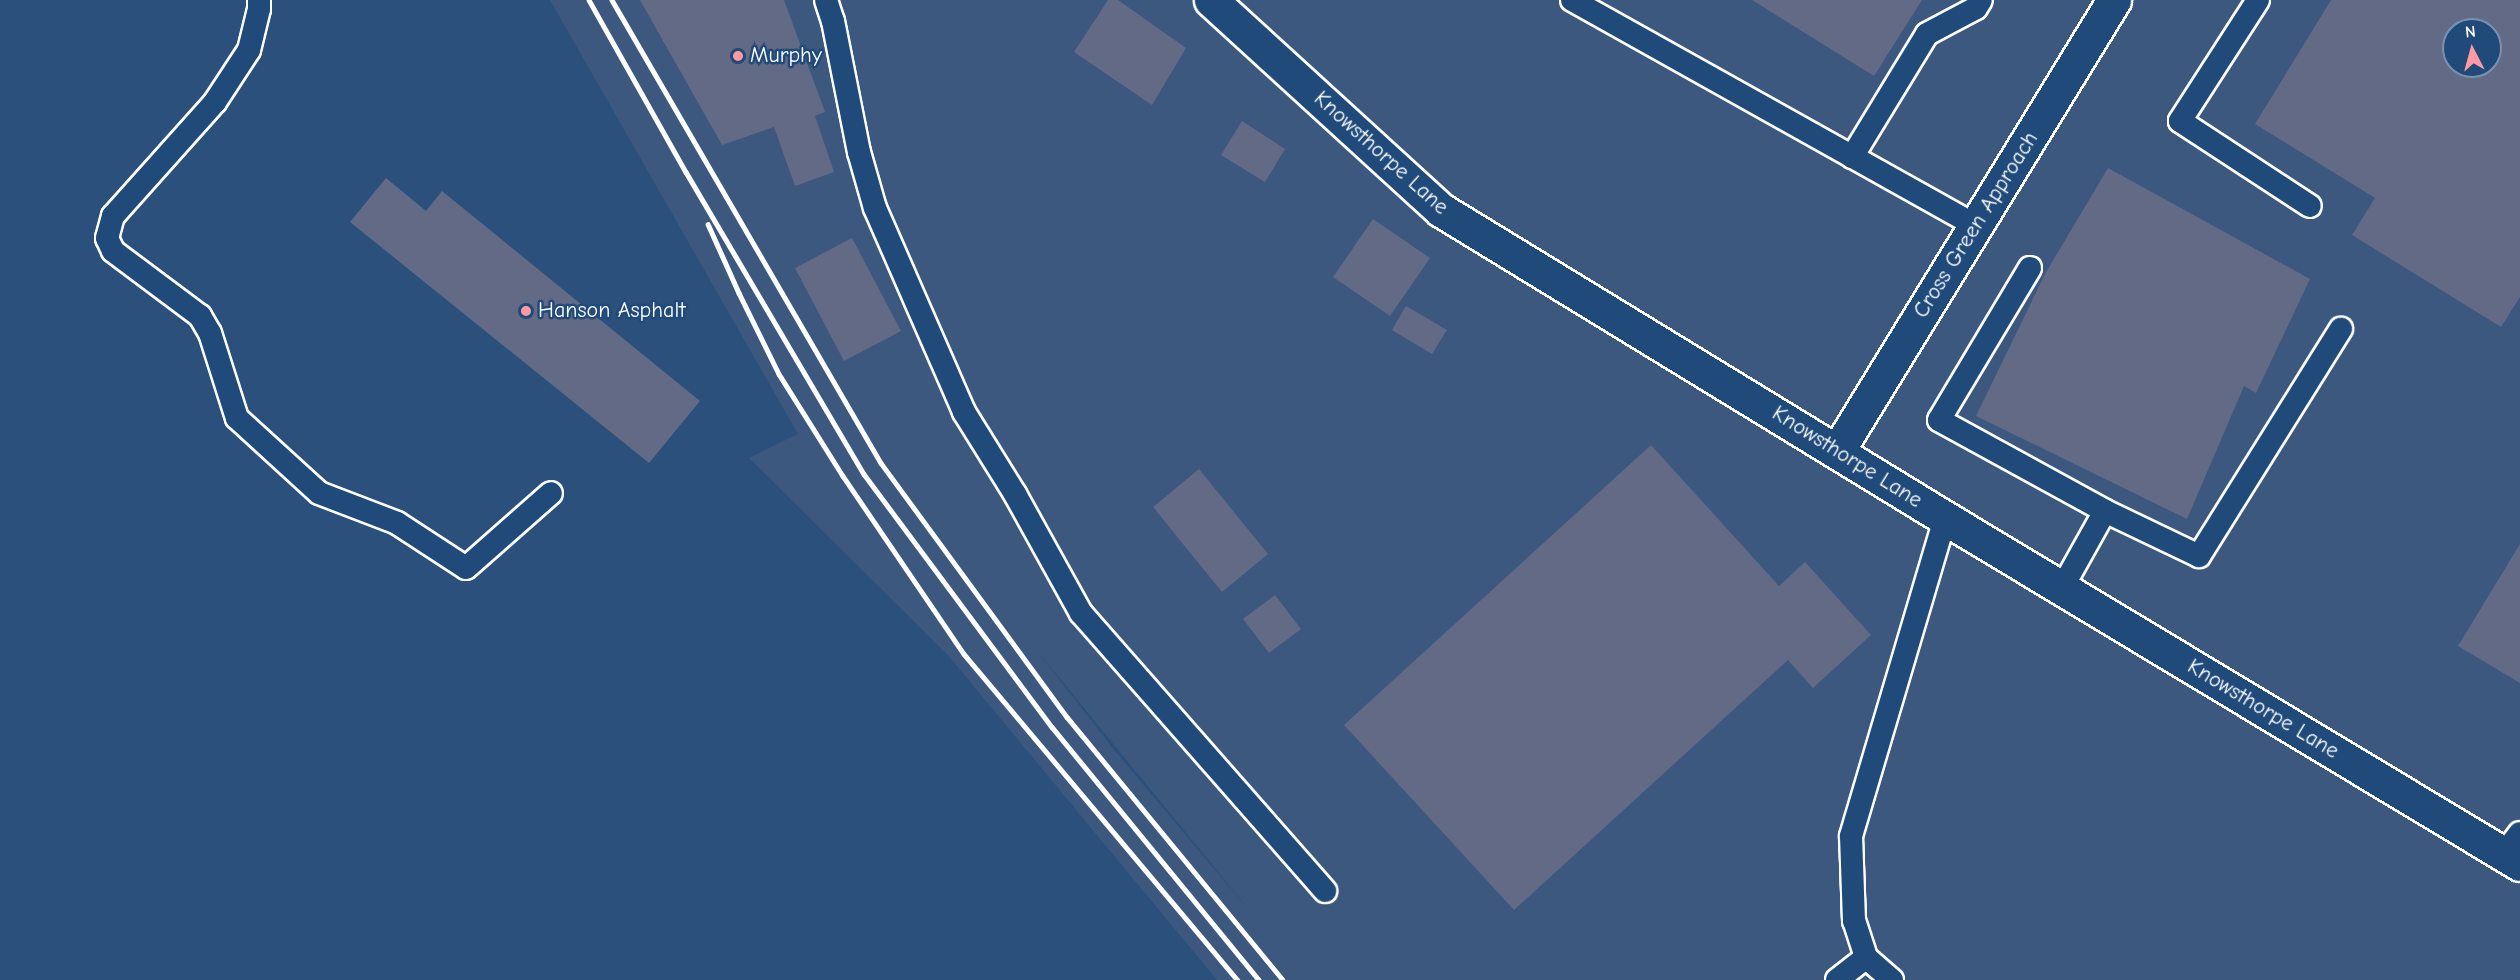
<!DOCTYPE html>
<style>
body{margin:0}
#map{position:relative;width:2520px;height:980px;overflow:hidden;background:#2c507c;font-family:"Comic Neue",sans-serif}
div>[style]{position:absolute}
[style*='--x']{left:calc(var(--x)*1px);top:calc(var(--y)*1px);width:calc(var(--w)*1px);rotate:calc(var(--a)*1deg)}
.built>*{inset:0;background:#3c587f}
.building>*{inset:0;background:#626a86}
.roads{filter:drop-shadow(2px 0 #fff) drop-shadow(-2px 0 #fff) drop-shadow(0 2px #fff) drop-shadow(0 -2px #fff)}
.service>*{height:22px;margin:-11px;padding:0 11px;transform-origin:11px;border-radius:11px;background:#1f4a7a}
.minor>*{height:33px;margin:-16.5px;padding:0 16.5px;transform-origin:16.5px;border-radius:16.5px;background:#1f4a7a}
.rail>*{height:4.5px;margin:-2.25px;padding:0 2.25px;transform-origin:2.25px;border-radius:2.25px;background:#fff}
.dots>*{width:16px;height:16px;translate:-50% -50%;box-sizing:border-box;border:3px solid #1f4a7a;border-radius:50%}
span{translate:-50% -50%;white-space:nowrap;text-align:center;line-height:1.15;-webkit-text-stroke:5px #1f4a7a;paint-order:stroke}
.poi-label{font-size:22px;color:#fff}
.left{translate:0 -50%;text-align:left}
.street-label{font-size:22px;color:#fff}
.north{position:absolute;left:2442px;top:18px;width:60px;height:60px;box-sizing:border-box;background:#1f4a7a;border:2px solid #7992af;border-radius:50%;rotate:354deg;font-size:16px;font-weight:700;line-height:24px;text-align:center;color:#fff}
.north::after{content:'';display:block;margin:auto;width:21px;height:27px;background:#ff9aa2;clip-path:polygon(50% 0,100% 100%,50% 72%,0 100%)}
</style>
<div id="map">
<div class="built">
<i style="clip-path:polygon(evenodd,550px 0,2520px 0,2520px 980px,1217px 980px,947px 654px,749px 458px,798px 434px,550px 0,2454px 30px,2490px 30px,2490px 66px,2454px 66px,2454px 30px,550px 0,1034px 647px,1254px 916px,1115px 751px,1034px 647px)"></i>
</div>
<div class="building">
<i style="clip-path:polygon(640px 0,784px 0,825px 112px,815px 116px,834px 172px,795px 186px,774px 127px,722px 145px)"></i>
<i style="clip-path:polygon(1108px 0,1118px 0,1186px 48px,1152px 105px,1074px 52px)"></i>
<i style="clip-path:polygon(1752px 0,1922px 0,1874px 76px)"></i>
<i style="clip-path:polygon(evenodd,2331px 0,2520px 0,2520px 297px,2501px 327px,2352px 235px,2375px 198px,2255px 124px,2331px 0,2454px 30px,2490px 30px,2490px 66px,2454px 66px,2454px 30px)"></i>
<i style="clip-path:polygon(1242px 121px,1285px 149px,1265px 182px,1221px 155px)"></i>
<i style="clip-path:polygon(2108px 168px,2310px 279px,2256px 393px,2244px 386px,2187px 519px,1976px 416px,2045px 274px)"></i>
<i style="clip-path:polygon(386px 178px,426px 211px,442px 191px,700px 401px,649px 463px,350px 222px)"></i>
<i style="clip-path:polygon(1373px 219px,1430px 258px,1390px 316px,1333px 277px)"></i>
<i style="clip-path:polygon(852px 238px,901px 331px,844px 361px,795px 268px)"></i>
<i style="clip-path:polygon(1406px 306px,1447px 330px,1432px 354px,1392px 330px)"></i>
<i style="clip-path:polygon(1651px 445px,1779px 586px,1805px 562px,1871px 635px,1813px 688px,1788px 660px,1514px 910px,1344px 725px)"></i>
<i style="clip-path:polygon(1199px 469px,1268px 554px,1222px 592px,1153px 507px)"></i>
<i style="clip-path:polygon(2520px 544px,2520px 683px,2458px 646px)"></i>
<i style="clip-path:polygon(1275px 595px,1301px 629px,1269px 653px,1243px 619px)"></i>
</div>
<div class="roads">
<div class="service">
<i style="--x:259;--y:0;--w:9;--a:90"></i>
<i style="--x:259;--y:9;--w:42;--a:103.7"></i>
<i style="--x:249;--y:50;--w:62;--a:123.2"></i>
<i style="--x:215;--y:102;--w:153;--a:131.8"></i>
<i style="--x:113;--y:216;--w:23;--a:105"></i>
<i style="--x:107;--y:238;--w:14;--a:65"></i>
<i style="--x:113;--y:251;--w:109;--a:36.8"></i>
<i style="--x:200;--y:316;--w:20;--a:60"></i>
<i style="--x:210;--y:333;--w:89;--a:72.4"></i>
<i style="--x:237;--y:418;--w:111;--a:42.4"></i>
<i style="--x:319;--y:493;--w:84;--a:21"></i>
<i style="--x:397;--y:523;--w:82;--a:33.1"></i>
<i style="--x:466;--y:568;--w:113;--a:-41.4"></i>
<i style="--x:826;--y:0;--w:22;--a:72"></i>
<i style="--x:833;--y:21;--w:134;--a:78.8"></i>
<i style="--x:859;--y:152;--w:58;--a:74.1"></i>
<i style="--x:875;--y:208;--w:223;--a:66.4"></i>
<i style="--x:964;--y:412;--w:97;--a:58.1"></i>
<i style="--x:1015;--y:494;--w:136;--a:61"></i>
<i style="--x:1081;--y:613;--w:370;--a:48.7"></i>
<i style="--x:1572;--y:0;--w:463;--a:29.2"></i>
<i style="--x:2258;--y:0;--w:144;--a:122.8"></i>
<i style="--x:2180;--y:121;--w:155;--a:33.2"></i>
<i style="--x:1852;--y:157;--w:144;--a:-58.6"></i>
<i style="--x:1927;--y:34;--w:55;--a:-28"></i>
<i style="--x:1976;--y:8;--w:9;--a:-58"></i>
<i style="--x:2030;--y:268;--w:177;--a:120.9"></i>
<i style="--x:1939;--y:420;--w:189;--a:28.7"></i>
<i style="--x:2105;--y:511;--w:88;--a:119.2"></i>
<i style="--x:2105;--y:511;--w:104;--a:25.6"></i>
<i style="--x:2199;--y:556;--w:268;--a:-58"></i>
<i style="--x:2504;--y:854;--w:26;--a:-53"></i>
<i style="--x:1837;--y:980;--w:37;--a:-38"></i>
<i style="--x:1892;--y:980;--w:35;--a:-139"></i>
<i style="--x:1866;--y:957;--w:38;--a:-108"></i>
<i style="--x:1854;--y:921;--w:85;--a:-92"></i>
<i style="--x:1851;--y:836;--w:332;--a:-73.5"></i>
</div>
<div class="minor">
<i style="--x:1211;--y:0;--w:311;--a:42.4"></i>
<i style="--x:1441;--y:210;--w:591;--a:31.43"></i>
<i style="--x:1945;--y:518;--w:671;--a:31.04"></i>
<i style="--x:1838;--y:450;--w:528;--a:-58.48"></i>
</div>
</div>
<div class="rail">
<i style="--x:589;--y:0;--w:197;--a:60.6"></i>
<i style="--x:686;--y:172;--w:351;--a:59.5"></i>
<i style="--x:864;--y:474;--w:315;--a:53.4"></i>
<i style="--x:1052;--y:727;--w:327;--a:50.7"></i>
<i style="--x:612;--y:0;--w:535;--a:59.84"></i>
<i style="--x:881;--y:463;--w:315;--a:53.8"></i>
<i style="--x:1067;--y:717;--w:340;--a:50.6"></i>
<i style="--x:708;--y:224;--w:76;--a:65.8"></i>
<i style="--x:739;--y:293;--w:90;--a:63.7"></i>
<i style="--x:779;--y:374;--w:120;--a:57.9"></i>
<i style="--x:843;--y:476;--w:215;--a:55.8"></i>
<i style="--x:964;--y:654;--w:426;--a:50"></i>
</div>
<div class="dots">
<i style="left:738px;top:56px;background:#ff9aa2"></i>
<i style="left:526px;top:311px;background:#ff9aa2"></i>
</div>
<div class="poi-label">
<span class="left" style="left:750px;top:56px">Murphy</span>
<span class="left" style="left:538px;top:311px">Hanson Asphalt</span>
</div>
<div class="street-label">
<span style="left:1381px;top:153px;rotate:42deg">Knowsthorpe Lane</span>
<span style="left:1976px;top:225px;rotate:-58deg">Cross Green Approach</span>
<span style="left:1847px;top:457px;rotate:32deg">Knowsthorpe Lane</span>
<span style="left:2263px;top:709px;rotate:31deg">Knowsthorpe Lane</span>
</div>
<div class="north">N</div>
</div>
